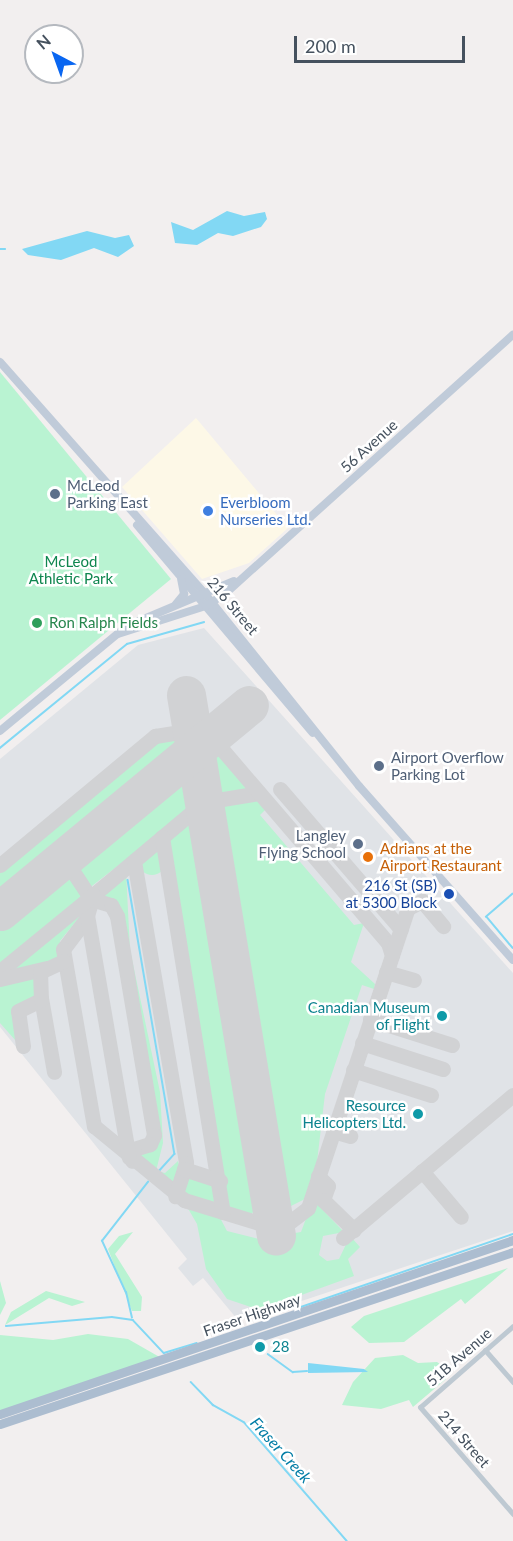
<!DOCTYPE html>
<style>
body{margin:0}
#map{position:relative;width:513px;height:1541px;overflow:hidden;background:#f2efef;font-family:Lato,sans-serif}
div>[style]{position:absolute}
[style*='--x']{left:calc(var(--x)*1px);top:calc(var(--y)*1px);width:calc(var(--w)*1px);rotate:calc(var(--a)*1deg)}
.commercial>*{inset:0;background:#fdf8e7}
.airport>*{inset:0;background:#e0e3e7}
.green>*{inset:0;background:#b9f3d2}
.round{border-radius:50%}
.water>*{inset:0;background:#82d8f4}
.stream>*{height:1.5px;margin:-0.75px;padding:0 0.75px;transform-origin:0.75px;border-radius:0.75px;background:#82d8f4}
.taxiway>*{height:15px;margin:-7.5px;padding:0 7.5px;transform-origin:7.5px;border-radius:7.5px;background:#d1d2d4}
.runway>*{height:39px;margin:-19.5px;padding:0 19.5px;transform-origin:19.5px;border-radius:19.5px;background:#d1d2d4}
.street>*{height:5px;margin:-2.5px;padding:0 2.5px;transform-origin:2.5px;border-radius:2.5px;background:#bec9d2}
.secondary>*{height:8px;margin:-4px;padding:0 4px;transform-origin:4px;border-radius:4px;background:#c0cbd9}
.primary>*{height:9px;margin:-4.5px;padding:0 4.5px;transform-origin:4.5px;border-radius:4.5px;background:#acbdd0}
.dots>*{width:16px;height:16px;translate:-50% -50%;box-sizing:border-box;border:3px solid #fff;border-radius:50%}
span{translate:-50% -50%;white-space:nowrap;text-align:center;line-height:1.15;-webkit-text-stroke:5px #fff;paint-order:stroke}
.street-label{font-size:15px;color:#45515e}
.service-label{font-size:15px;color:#4e5e75}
.left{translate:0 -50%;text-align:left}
.right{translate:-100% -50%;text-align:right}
.shop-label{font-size:15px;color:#366cbe}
.park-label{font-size:15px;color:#0f864f}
.leisure-label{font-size:15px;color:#27864d}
.food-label{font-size:15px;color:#c56008}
.transit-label{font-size:15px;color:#164399}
.culture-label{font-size:15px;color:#0d838f}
.water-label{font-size:16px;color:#027da6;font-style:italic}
.north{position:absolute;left:24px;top:24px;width:60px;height:60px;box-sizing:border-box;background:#fff;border:2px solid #b5b9bf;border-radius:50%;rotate:319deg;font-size:16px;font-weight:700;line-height:24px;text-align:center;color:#45515e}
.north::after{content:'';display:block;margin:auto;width:21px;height:27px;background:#0966f1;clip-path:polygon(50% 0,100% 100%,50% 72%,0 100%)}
.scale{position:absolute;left:294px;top:36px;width:171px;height:27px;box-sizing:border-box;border:3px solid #45515e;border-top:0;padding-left:8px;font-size:18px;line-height:21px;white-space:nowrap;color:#45515e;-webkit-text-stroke:4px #fff;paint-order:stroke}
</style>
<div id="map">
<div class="commercial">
<i style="clip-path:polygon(196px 418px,288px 528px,249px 563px,202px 579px,122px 487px)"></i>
</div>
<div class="airport">
<i style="clip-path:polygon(204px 628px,513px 973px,513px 1231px,247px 1319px,242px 1314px,237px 1319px,203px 1278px,193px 1286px,178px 1268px,187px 1259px,0 1027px,0 759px,138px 645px)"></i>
</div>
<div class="green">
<i style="clip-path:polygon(0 372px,171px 579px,0 720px)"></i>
<i style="clip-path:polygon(159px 737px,183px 737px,185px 745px,0 898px,0 869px)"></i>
<i style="clip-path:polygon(214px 748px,251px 791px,212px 797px,205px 753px)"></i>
<i style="clip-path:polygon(189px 768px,195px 806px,88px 889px,74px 862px)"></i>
<i style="clip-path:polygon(256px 797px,266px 809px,260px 815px,354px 925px,364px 923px,351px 962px,375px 984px,374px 989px,362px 985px,325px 1094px,317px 1162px,305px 1199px,287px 1208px,280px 1203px,214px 804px)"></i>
<i style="clip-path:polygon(196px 814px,261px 1205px,249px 1216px,226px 1206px,165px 839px)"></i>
<i class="round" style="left:139px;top:849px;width:26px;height:26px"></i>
<i style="clip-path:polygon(67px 871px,82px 893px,82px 914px,60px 941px,61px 961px,0 976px,0 924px)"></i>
<i style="clip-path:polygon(126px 871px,130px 950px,160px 1092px,163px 1143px,156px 1171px,165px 1173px,178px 1161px,180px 1169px,170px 1187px,135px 1156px,156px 1137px,118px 913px,112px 903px,96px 896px)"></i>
<i style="clip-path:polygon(33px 973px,37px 1000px,13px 1010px,16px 1041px,0 1023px,0 982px)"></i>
<i style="clip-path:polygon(189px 1176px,215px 1184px,218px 1208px,181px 1196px,180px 1187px)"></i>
<i style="clip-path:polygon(313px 1200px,344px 1232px,323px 1236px,319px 1255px,327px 1261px,339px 1259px,350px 1236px,360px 1247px,348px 1259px,354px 1276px,260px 1310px,227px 1299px,206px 1269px,197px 1224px,186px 1205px,218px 1214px,227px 1231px,259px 1239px,301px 1232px)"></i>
<i style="clip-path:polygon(133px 1232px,115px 1254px,142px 1297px,141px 1311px,132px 1311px,108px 1249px,119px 1236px)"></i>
<i style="clip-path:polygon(508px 1268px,465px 1304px,461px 1299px,404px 1342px,369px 1343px,351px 1327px,364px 1316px)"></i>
<i style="clip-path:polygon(0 1281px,6px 1303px,0 1315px)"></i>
<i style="clip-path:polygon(46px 1291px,85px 1302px,72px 1306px,49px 1298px,5px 1325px,11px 1312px)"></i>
<i style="clip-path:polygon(88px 1334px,128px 1339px,163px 1359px,0 1414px,0 1335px,53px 1340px)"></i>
<i style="clip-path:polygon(403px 1355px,418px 1363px,437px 1362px,446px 1368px,446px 1379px,413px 1407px,409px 1400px,381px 1409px,342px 1405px,353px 1382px,375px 1358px)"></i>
</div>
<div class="water">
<i style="clip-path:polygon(227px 211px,244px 216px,265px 212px,267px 219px,261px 227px,233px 236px,218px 233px,197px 245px,175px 243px,171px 222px,193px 230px)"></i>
<i style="clip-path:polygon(87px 231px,115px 238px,129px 235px,134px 246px,118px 257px,94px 248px,61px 260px,28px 255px,22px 249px)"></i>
<i style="clip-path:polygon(308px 1363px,364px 1369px,368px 1372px,308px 1373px)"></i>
</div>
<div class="stream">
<i style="--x:0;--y:249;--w:5;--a:0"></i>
<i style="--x:0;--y:748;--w:164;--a:-39.3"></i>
<i style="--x:127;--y:644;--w:80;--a:-15.9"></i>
<i style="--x:128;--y:880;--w:278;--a:80.3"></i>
<i style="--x:175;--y:1154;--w:24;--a:132"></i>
<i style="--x:513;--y:894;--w:35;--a:139"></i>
<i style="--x:487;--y:917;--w:40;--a:50"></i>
<i style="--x:301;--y:1307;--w:224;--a:-19"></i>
<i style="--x:132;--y:1318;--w:26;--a:-103"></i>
<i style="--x:126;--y:1293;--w:57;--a:-114.8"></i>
<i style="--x:102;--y:1241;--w:75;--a:-52.1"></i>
<i style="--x:6;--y:1326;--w:106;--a:-4.9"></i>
<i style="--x:112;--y:1317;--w:21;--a:8"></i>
<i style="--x:133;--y:1320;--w:45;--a:46.8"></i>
<i style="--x:164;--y:1353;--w:34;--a:-17"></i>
<i style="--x:268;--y:1354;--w:31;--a:36"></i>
<i style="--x:293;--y:1372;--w:14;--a:-4"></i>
<i style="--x:191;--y:1382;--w:32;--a:46"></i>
<i style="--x:213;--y:1405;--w:35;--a:29"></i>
<i style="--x:244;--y:1422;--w:157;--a:49.1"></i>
</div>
<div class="taxiway">
<i style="--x:280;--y:789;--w:185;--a:49.2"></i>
<i style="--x:259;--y:793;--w:56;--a:170.7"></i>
<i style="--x:204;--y:802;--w:145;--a:140"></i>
<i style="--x:93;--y:895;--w:25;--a:106"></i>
<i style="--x:86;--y:919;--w:38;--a:127"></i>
<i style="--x:63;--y:949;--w:180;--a:80.1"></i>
<i style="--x:94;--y:1126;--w:117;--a:39.4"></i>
<i style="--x:184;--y:1200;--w:78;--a:17"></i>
<i style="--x:259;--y:1223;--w:11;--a:-22"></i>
<i style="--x:269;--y:1219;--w:9;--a:-69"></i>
<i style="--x:162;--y:837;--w:380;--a:80.8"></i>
<i style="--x:64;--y:858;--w:49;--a:56.6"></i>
<i style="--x:91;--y:899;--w:21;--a:17"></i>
<i style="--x:111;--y:905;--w:13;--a:61"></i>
<i style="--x:117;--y:916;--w:222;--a:80.4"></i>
<i style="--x:154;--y:1135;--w:10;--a:114"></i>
<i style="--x:150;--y:1144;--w:17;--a:163"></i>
<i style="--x:134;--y:1149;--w:12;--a:99"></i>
<i style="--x:134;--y:861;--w:306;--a:80.2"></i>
<i style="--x:186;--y:1163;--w:35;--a:108"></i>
<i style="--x:0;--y:865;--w:202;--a:-39.8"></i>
<i style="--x:155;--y:736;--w:37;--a:-9"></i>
<i style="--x:192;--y:730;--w:24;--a:24"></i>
<i style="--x:214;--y:740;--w:267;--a:49.4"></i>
<i style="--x:388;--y:943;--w:13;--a:72"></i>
<i style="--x:87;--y:915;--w:246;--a:80.2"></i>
<i style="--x:0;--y:971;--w:120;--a:-39.3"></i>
<i style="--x:386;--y:972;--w:29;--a:16"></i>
<i style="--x:0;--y:979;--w:48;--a:-13.2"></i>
<i style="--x:41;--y:998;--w:75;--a:80"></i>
<i style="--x:370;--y:1019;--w:86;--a:17.6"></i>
<i style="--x:362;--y:1043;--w:85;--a:17.8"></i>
<i style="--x:23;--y:1046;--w:35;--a:-98"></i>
<i style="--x:18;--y:1011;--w:25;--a:-26"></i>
<i style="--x:41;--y:1000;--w:28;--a:-92"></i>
<i style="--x:40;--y:972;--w:26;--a:-25"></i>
<i style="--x:353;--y:1070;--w:82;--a:17.8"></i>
<i style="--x:333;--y:1131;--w:18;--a:16"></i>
<i style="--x:184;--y:1169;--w:38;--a:18"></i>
<i style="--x:422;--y:1171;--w:60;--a:49.7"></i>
<i style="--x:318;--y:1176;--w:14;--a:45"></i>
<i style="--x:328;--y:1186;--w:15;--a:110"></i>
<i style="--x:323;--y:1200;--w:43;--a:44.1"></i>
<i style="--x:272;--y:1211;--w:20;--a:41"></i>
<i style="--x:287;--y:1224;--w:26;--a:-37"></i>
<i style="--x:308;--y:1208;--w:316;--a:-71.6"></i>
<i style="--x:408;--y:908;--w:16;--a:-27"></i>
<i style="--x:422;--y:901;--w:33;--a:50"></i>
<i style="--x:343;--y:1238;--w:222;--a:-40.1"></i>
</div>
<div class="runway">
<i style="--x:186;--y:695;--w:548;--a:80.55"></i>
<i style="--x:0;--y:911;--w:323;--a:-39.6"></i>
</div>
<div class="street">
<i style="--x:513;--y:1326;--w:123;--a:138.9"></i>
<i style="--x:420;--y:1407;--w:142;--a:49"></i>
<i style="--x:485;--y:1350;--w:43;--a:48.8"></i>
</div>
<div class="secondary">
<i style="--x:0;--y:362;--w:311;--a:48.5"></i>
<i style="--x:206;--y:595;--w:245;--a:51.3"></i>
<i style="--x:359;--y:786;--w:232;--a:48.5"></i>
<i style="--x:137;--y:525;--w:272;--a:49.8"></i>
<i style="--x:176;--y:604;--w:13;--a:-51"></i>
<i style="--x:184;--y:594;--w:15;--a:-101"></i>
<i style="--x:118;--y:634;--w:92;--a:-17.7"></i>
<i style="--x:206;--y:606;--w:24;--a:-33"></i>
<i style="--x:226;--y:593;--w:386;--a:-42"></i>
<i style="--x:0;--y:731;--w:165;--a:-39.6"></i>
<i style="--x:127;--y:626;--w:116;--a:-22.8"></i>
</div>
<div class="primary">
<i style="--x:0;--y:1414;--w:542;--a:-18.74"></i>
<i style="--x:0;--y:1424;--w:541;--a:-18.54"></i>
</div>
<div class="dots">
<i style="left:55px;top:494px;background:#5c6f8a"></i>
<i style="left:208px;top:511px;background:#3f7fe0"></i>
<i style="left:37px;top:623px;background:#2e9e5b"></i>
<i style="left:379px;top:766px;background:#5c6f8a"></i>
<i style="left:358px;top:844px;background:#5c6f8a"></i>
<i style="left:368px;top:857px;background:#e8710a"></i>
<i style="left:449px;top:894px;background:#1a4fb4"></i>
<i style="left:442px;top:1016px;background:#0f9aa8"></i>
<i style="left:418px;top:1114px;background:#0f9aa8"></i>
<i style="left:260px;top:1347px;background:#0f9aa8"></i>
</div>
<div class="street-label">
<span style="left:369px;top:446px;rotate:-42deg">56 Avenue</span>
<span style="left:233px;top:606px;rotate:50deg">216 Street</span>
<span style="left:252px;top:1315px;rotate:-19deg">Fraser Highway</span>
<span style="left:459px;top:1357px;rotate:-41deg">51B Avenue</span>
<span style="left:464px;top:1439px;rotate:49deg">214 Street</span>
</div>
<div class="service-label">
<span class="left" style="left:67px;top:494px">McLeod<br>Parking East</span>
<span class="left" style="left:391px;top:766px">Airport Overflow<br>Parking Lot</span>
<span class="right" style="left:346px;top:844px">Langley<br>Flying School</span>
</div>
<div class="shop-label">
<span class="left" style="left:220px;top:511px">Everbloom<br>Nurseries Ltd.</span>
</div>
<div class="park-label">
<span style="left:71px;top:570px">McLeod<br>Athletic Park</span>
</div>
<div class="leisure-label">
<span class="left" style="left:49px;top:623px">Ron Ralph Fields</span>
</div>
<div class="food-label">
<span class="left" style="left:380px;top:857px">Adrians at the<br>Airport Restaurant</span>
</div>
<div class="transit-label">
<span class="right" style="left:437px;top:894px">216 St (SB)<br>at 5300 Block</span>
</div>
<div class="culture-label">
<span class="right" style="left:430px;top:1016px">Canadian Museum<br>of Flight</span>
<span class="right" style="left:406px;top:1114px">Resource<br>Helicopters Ltd.</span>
<span class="left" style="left:272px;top:1347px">28</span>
</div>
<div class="water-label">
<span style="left:281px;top:1450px;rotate:48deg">Fraser Creek</span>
</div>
<div class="north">N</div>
<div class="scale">200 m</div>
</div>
